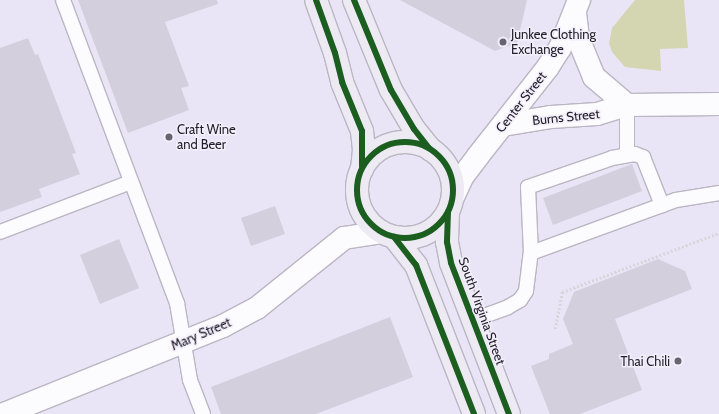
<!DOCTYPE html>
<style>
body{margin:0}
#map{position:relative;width:719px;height:414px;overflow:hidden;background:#eae5f6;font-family:Cabin,sans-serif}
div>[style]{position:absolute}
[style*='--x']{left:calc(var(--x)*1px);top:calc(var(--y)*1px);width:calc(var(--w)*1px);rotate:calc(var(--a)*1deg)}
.green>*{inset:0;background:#d3d6b0}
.building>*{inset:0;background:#d3cfdd}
.path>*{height:2.5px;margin-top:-1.25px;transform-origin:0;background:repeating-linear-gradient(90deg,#d7d6db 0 2px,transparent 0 4px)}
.roads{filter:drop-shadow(1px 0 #bab6c3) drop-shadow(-1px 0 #bab6c3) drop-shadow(0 1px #bab6c3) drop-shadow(0 -1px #bab6c3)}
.service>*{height:14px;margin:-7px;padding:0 7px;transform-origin:7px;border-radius:7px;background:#fcfbfe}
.minor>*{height:22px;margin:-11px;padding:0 11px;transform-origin:11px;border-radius:11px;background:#fcfbfe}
.tertiary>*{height:22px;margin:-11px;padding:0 11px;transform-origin:11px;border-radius:11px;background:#fcfbfe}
.primary>*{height:22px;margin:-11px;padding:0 11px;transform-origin:11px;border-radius:11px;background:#edeaf4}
.primary>.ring{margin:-11px;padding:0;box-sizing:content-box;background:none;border:22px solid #edeaf4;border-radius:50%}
.cycleway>*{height:6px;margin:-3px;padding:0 3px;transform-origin:3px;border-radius:3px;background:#1b5e20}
.cycleway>.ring{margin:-3px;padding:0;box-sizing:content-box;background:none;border:6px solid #1b5e20;border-radius:50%}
.dots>*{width:11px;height:11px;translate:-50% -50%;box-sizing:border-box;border:2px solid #f2effb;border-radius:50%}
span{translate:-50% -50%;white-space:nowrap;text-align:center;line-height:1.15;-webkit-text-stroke:3px #f2effb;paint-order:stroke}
.poi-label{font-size:13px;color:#211e29}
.left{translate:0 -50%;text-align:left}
.right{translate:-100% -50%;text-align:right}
.street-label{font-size:13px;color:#211e29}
</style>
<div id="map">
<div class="green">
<i style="clip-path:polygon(635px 0,684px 0,688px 48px,660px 49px,661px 71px,625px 67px,612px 52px,609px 43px,612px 28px)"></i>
</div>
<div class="building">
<i style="clip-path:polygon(78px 0,217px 0,218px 4px,165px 22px,189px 86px,181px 88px,189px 110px,128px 133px)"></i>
<i style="clip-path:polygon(400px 0,527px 0,517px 43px,495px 51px)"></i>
<i style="clip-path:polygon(28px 38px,35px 55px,38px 54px,76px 153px,72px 154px,80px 174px,39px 189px,42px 197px,0 212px,0 48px)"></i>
<i style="clip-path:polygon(632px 164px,642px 191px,553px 225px,543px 198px)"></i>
<i style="clip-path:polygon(275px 206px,285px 234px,251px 246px,241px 218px)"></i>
<i style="clip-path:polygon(119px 239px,139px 288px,100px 304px,80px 255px)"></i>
<i style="clip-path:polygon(658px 259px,685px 271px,692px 289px,615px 319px,642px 390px,580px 414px,550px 414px,531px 366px,549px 359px,549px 354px,573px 344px,563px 319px,574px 292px)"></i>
<i style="clip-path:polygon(390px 317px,413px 377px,316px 414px,221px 414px,211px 387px)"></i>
</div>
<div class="path">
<i style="--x:555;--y:329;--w:38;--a:-79"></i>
<i style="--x:562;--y:292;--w:168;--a:-20.6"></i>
</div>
<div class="roads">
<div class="service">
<i style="--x:63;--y:0;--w:324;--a:69.4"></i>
<i style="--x:177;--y:303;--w:78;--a:80.4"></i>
<i style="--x:190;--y:380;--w:36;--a:69"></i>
<i style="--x:627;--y:153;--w:48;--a:-90"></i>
<i style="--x:0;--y:232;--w:140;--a:-20.9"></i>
<i style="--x:531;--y:253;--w:154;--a:-20.1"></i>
<i style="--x:676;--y:200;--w:44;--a:-9.2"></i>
<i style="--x:473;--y:320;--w:37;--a:-20"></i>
<i style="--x:508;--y:307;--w:14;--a:-30"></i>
<i style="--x:520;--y:300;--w:11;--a:-56"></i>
<i style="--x:526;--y:291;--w:38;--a:-83"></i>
<i style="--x:531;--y:253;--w:66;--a:-92.6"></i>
<i style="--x:528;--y:187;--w:89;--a:-19"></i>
<i style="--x:612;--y:158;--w:23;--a:-10"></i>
<i style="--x:635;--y:154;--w:9;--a:21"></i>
<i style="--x:643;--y:157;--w:52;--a:68.4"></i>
</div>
<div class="minor">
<i style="--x:4;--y:414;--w:236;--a:-21.9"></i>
<i style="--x:223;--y:326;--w:38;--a:-28"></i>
<i style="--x:257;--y:308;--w:112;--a:-38.8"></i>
<i style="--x:344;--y:238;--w:38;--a:-9"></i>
</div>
<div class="tertiary">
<i style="--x:575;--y:13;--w:25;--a:83"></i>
<i style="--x:578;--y:38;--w:42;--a:67.7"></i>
<i style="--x:594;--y:77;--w:43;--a:40.3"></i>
<i style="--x:503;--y:125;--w:49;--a:-9.5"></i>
<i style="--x:551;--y:117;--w:46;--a:-3.7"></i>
<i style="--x:597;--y:114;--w:31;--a:-17"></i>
<i style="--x:627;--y:105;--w:92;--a:-0.6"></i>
<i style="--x:453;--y:197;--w:23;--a:-65"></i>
<i style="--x:463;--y:176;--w:25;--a:-53"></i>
<i style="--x:478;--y:156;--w:113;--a:-51.8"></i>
<i style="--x:548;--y:67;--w:22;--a:-58"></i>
<i style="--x:560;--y:48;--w:52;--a:-68.4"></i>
</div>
<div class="primary">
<i style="--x:316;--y:0;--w:56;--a:70.3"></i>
<i style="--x:335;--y:53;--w:30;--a:76"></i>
<i style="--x:342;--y:82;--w:53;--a:67.8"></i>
<i style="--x:362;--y:131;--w:19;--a:84"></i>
<i style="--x:364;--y:150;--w:20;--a:96"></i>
<i style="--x:354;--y:0;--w:97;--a:67.7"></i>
<i style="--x:391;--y:90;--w:45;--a:59.5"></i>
<i style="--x:414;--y:129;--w:27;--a:51"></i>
<i class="ring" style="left:357px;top:142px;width:74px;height:74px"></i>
<i style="--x:448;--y:212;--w:30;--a:92"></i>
<i style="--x:447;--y:242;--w:21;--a:79"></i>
<i style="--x:451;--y:263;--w:162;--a:69"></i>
<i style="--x:394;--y:237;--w:36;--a:52"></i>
<i style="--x:416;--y:265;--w:160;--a:68.7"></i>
</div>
</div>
<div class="cycleway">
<i style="--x:316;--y:0;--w:56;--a:70.3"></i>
<i style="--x:335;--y:53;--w:30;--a:76"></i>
<i style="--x:342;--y:82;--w:53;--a:67.8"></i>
<i style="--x:362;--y:131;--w:35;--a:90"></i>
<i style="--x:354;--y:0;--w:97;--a:67.7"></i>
<i style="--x:391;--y:90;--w:45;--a:59.5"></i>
<i style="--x:414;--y:129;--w:24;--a:52"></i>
<i class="ring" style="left:357px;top:142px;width:90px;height:90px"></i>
<i style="--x:448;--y:212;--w:30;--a:92"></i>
<i style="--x:447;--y:242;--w:21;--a:79"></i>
<i style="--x:451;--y:263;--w:162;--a:69"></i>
<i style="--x:394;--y:237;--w:36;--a:52"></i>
<i style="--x:416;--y:265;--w:160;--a:68.7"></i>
</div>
<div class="dots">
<i style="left:503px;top:42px;background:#676471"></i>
<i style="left:169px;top:137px;background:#676471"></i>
<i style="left:678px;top:361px;background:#676471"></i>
</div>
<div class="poi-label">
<span class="left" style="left:511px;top:42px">Junkee Clothing<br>Exchange</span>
<span class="left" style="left:177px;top:137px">Craft Wine<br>and Beer</span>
<span class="right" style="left:670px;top:361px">Thai Chili</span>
</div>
<div class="street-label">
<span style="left:521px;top:102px;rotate:-52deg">Center Street</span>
<span style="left:566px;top:117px;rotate:-6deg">Burns Street</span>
<span style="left:482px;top:311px;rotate:70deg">South Virginia Street</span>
<span style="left:201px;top:334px;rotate:-23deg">Mary Street</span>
</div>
</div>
